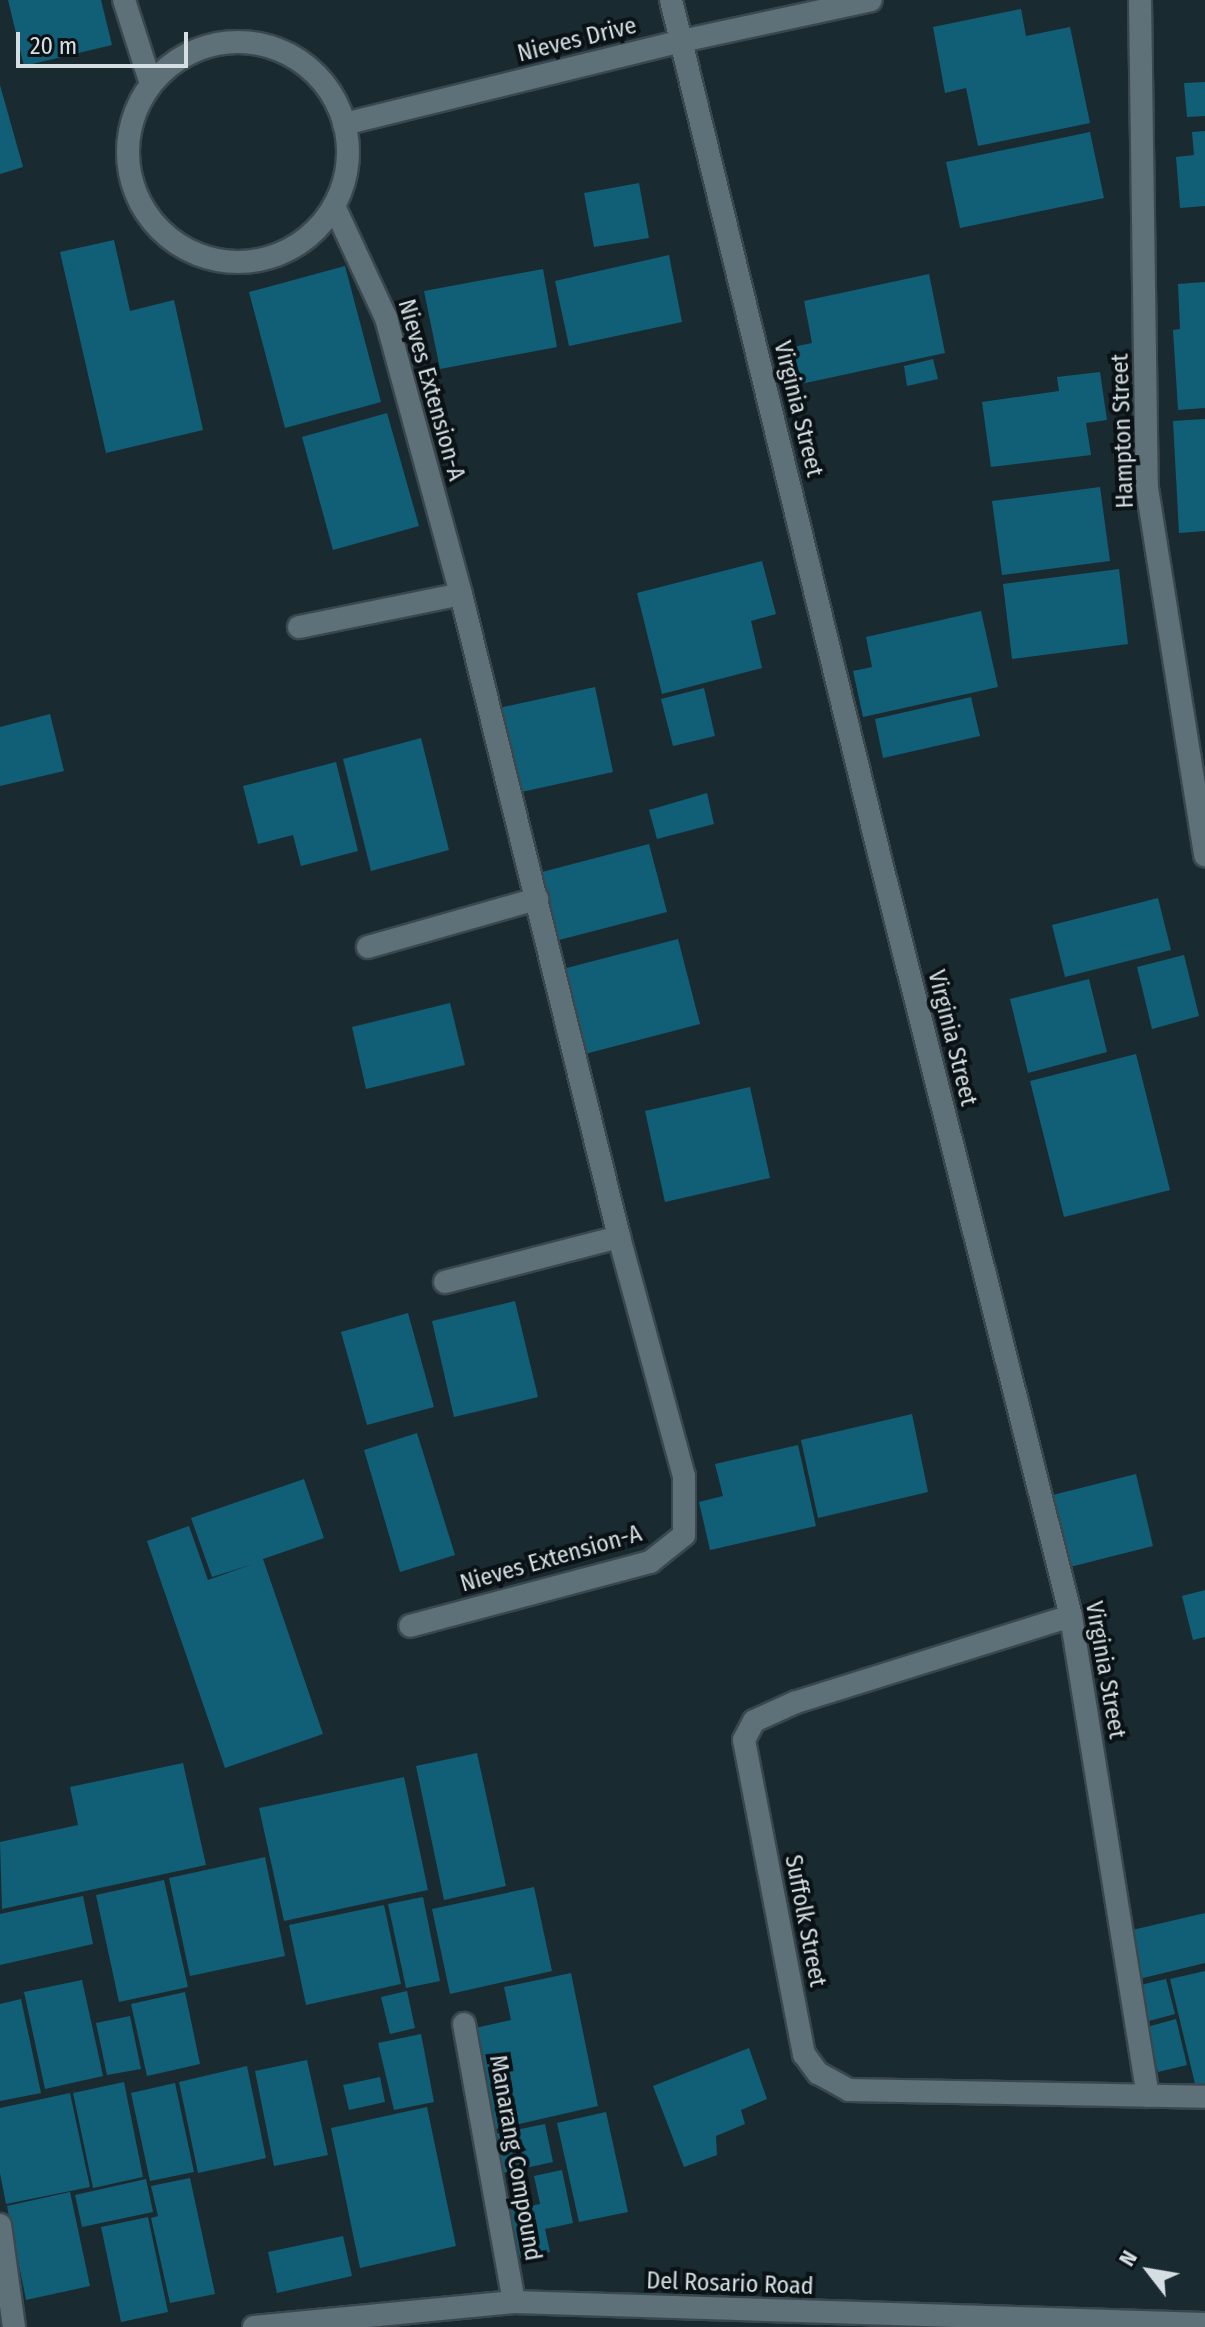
<!DOCTYPE html>
<style>
body{margin:0}
#map{position:relative;width:1205px;height:2327px;overflow:hidden;background:#1a2a31;font-family:"Fira Sans Condensed",sans-serif}
div>[style]{position:absolute}
[style*='--x']{left:calc(var(--x)*1px);top:calc(var(--y)*1px);width:calc(var(--w)*1px);rotate:calc(var(--a)*1deg)}
.building>*{inset:0;background:#115f77}
.roads{filter:drop-shadow(2px 0 #3a484e) drop-shadow(-2px 0 #3a484e) drop-shadow(0 2px #3a484e) drop-shadow(0 -2px #3a484e)}
.service>*{height:22px;margin:-11px;padding:0 11px;transform-origin:11px;border-radius:11px;background:#5e7078}
.minor>*{height:22px;margin:-11px;padding:0 11px;transform-origin:11px;border-radius:11px;background:#5e7078}
.minor>.ring{margin:-11px;padding:0;box-sizing:content-box;background:none;border:22px solid #5e7078;border-radius:50%}
.secondary>*{height:22px;margin:-11px;padding:0 11px;transform-origin:11px;border-radius:11px;background:#5e7078}
span{translate:-50% -50%;white-space:nowrap;text-align:center;line-height:1.15;-webkit-text-stroke:8px #0a1215;paint-order:stroke}
.street-label{font-size:24px;color:#d5dfe3}
.north{position:absolute;left:1109px;top:2231px;width:80px;height:80px;-webkit-text-stroke:6px #0a1215;paint-order:stroke;rotate:301deg;font-size:22px;font-weight:700;line-height:32px;text-align:center;color:#d5dfe3}
.north::after{content:'';display:block;margin:auto;width:28px;height:36px;background:#d5dfe3;clip-path:polygon(50% 0,100% 100%,50% 72%,0 100%)}
.scale{position:absolute;left:16px;top:32px;width:172px;height:36px;box-sizing:border-box;border:4px solid #d5dfe3;border-top:0;padding-left:10px;font-size:24px;line-height:28px;white-space:nowrap;color:#d5dfe3;-webkit-text-stroke:6px #0a1215;paint-order:stroke}
</style>
<div id="map">
<div class="building">
<i style="clip-path:polygon(8px 0,101px 0,112px 45px,24px 66px)"></i>
<i style="clip-path:polygon(1021px 9px,1026px 36px,1070px 27px,1090px 123px,978px 146px,966px 88px,945px 93px,933px 27px)"></i>
<i style="clip-path:polygon(1205px 82px,1205px 116px,1187px 117px,1184px 83px)"></i>
<i style="clip-path:polygon(0 85px,23px 167px,0 174px)"></i>
<i style="clip-path:polygon(1205px 131px,1205px 206px,1180px 208px,1176px 157px,1194px 155px,1192px 132px)"></i>
<i style="clip-path:polygon(1090px 132px,1104px 198px,960px 228px,946px 162px)"></i>
<i style="clip-path:polygon(639px 183px,649px 238px,594px 247px,584px 193px)"></i>
<i style="clip-path:polygon(114px 240px,130px 311px,174px 300px,203px 430px,106px 453px,60px 252px)"></i>
<i style="clip-path:polygon(669px 255px,682px 322px,569px 346px,555px 281px)"></i>
<i style="clip-path:polygon(345px 266px,381px 402px,285px 428px,249px 292px)"></i>
<i style="clip-path:polygon(543px 269px,557px 347px,440px 369px,424px 291px)"></i>
<i style="clip-path:polygon(929px 274px,945px 353px,796px 385px,788px 348px,812px 343px,804px 301px)"></i>
<i style="clip-path:polygon(1205px 282px,1205px 408px,1178px 410px,1173px 330px,1180px 329px,1178px 284px)"></i>
<i style="clip-path:polygon(933px 359px,938px 379px,907px 386px,904px 366px)"></i>
<i style="clip-path:polygon(1100px 372px,1107px 420px,1086px 423px,1091px 455px,991px 467px,982px 402px,1059px 391px,1057px 377px)"></i>
<i style="clip-path:polygon(387px 413px,419px 526px,333px 550px,302px 437px)"></i>
<i style="clip-path:polygon(1205px 419px,1205px 531px,1179px 533px,1173px 421px)"></i>
<i style="clip-path:polygon(1100px 487px,1110px 561px,1002px 575px,992px 501px)"></i>
<i style="clip-path:polygon(762px 561px,776px 614px,751px 621px,762px 668px,662px 694px,637px 593px)"></i>
<i style="clip-path:polygon(1119px 569px,1128px 644px,1012px 659px,1003px 584px)"></i>
<i style="clip-path:polygon(981px 611px,998px 687px,863px 717px,853px 671px,872px 667px,866px 637px)"></i>
<i style="clip-path:polygon(595px 687px,613px 772px,512px 794px,494px 709px)"></i>
<i style="clip-path:polygon(704px 688px,715px 736px,673px 746px,661px 699px)"></i>
<i style="clip-path:polygon(971px 697px,980px 736px,883px 758px,875px 719px)"></i>
<i style="clip-path:polygon(50px 714px,64px 771px,0 786px,0 727px)"></i>
<i style="clip-path:polygon(421px 738px,449px 850px,371px 871px,343px 759px)"></i>
<i style="clip-path:polygon(336px 762px,358px 851px,301px 866px,293px 835px,258px 844px,243px 786px)"></i>
<i style="clip-path:polygon(707px 793px,714px 824px,657px 839px,649px 810px)"></i>
<i style="clip-path:polygon(649px 844px,667px 912px,559px 940px,542px 872px)"></i>
<i style="clip-path:polygon(1158px 898px,1171px 950px,1065px 977px,1052px 925px)"></i>
<i style="clip-path:polygon(678px 939px,700px 1024px,581px 1055px,559px 970px)"></i>
<i style="clip-path:polygon(1184px 955px,1199px 1016px,1152px 1029px,1137px 967px)"></i>
<i style="clip-path:polygon(1089px 979px,1107px 1052px,1028px 1073px,1010px 999px)"></i>
<i style="clip-path:polygon(450px 1003px,465px 1065px,366px 1089px,352px 1027px)"></i>
<i style="clip-path:polygon(1136px 1054px,1170px 1190px,1064px 1217px,1030px 1081px)"></i>
<i style="clip-path:polygon(750px 1087px,770px 1178px,665px 1202px,645px 1111px)"></i>
<i style="clip-path:polygon(515px 1301px,538px 1397px,454px 1417px,432px 1321px)"></i>
<i style="clip-path:polygon(408px 1313px,434px 1407px,367px 1425px,341px 1332px)"></i>
<i style="clip-path:polygon(912px 1414px,928px 1492px,818px 1518px,801px 1440px)"></i>
<i style="clip-path:polygon(417px 1433px,455px 1555px,400px 1572px,364px 1450px)"></i>
<i style="clip-path:polygon(798px 1445px,816px 1526px,710px 1550px,699px 1502px,723px 1496px,715px 1464px)"></i>
<i style="clip-path:polygon(1136px 1474px,1153px 1546px,1066px 1568px,1049px 1496px)"></i>
<i style="clip-path:polygon(304px 1479px,324px 1538px,263px 1559px,323px 1734px,225px 1768px,147px 1541px,189px 1526px,208px 1580px,253px 1564px,212px 1577px,191px 1518px)"></i>
<i style="clip-path:polygon(1205px 1590px,1205px 1637px,1193px 1640px,1182px 1596px)"></i>
<i style="clip-path:polygon(477px 1753px,506px 1886px,444px 1900px,416px 1766px)"></i>
<i style="clip-path:polygon(183px 1763px,206px 1865px,2px 1909px,0 1842px,78px 1825px,70px 1787px)"></i>
<i style="clip-path:polygon(404px 1777px,428px 1890px,284px 1921px,259px 1808px)"></i>
<i style="clip-path:polygon(265px 1857px,285px 1956px,190px 1976px,169px 1878px)"></i>
<i style="clip-path:polygon(164px 1880px,188px 1987px,119px 2002px,96px 1895px)"></i>
<i style="clip-path:polygon(534px 1887px,552px 1971px,450px 1994px,432px 1909px)"></i>
<i style="clip-path:polygon(83px 1896px,93px 1944px,0 1965px,0 1914px)"></i>
<i style="clip-path:polygon(423px 1897px,440px 1981px,406px 1988px,388px 1904px)"></i>
<i style="clip-path:polygon(384px 1905px,401px 1984px,306px 2005px,289px 1925px)"></i>
<i style="clip-path:polygon(1205px 1913px,1205px 1963px,1139px 1979px,1128px 1931px)"></i>
<i style="clip-path:polygon(1205px 1971px,1205px 2085px,1196px 2088px,1170px 1979px)"></i>
<i style="clip-path:polygon(571px 1973px,598px 2106px,488px 2131px,466px 2030px,511px 2020px,504px 1987px)"></i>
<i style="clip-path:polygon(1166px 1979px,1175px 2014px,1145px 2022px,1136px 1986px)"></i>
<i style="clip-path:polygon(82px 1980px,103px 2076px,45px 2089px,24px 1992px)"></i>
<i style="clip-path:polygon(407px 1991px,415px 2028px,390px 2034px,381px 1997px)"></i>
<i style="clip-path:polygon(185px 1992px,200px 2064px,147px 2076px,131px 2004px)"></i>
<i style="clip-path:polygon(21px 1999px,41px 2093px,0 2101px,0 2004px)"></i>
<i style="clip-path:polygon(130px 2016px,141px 2069px,107px 2075px,96px 2023px)"></i>
<i style="clip-path:polygon(1176px 2019px,1187px 2065px,1158px 2072px,1147px 2027px)"></i>
<i style="clip-path:polygon(421px 2034px,434px 2102px,394px 2110px,378px 2043px)"></i>
<i style="clip-path:polygon(749px 2048px,767px 2099px,741px 2110px,745px 2124px,716px 2136px,717px 2155px,684px 2167px,653px 2086px)"></i>
<i style="clip-path:polygon(307px 2060px,328px 2155px,274px 2166px,255px 2071px)"></i>
<i style="clip-path:polygon(247px 2066px,266px 2158px,198px 2173px,179px 2082px)"></i>
<i style="clip-path:polygon(380px 2077px,385px 2102px,349px 2110px,343px 2085px)"></i>
<i style="clip-path:polygon(124px 2082px,143px 2177px,93px 2188px,73px 2093px)"></i>
<i style="clip-path:polygon(175px 2083px,194px 2172px,150px 2181px,131px 2093px)"></i>
<i style="clip-path:polygon(70px 2093px,90px 2187px,6px 2204px,0 2173px,0 2108px)"></i>
<i style="clip-path:polygon(427px 2107px,456px 2246px,360px 2268px,331px 2128px)"></i>
<i style="clip-path:polygon(606px 2112px,628px 2212px,579px 2222px,557px 2123px)"></i>
<i style="clip-path:polygon(545px 2124px,553px 2162px,498px 2174px,490px 2135px)"></i>
<i style="clip-path:polygon(562px 2170px,573px 2223px,545px 2229px,550px 2252px,520px 2258px,510px 2210px,540px 2204px,534px 2176px)"></i>
<i style="clip-path:polygon(190px 2178px,215px 2294px,170px 2303px,151px 2218px,158px 2216px,151px 2186px)"></i>
<i style="clip-path:polygon(146px 2179px,153px 2212px,82px 2227px,75px 2195px)"></i>
<i style="clip-path:polygon(70px 2192px,90px 2286px,26px 2300px,7px 2206px)"></i>
<i style="clip-path:polygon(148px 2217px,168px 2312px,121px 2322px,101px 2227px)"></i>
<i style="clip-path:polygon(343px 2236px,352px 2276px,277px 2293px,268px 2252px)"></i>
</div>
<div class="roads">
<div class="service">
<i style="--x:299;--y:627;--w:165;--a:-11.5"></i>
<i style="--x:368;--y:947;--w:176;--a:-15.9"></i>
<i style="--x:445;--y:1282;--w:180;--a:-14.5"></i>
</div>
<div class="minor">
<i style="--x:124;--y:0;--w:88;--a:72.2"></i>
<i style="--x:671;--y:0;--w:875;--a:76.31"></i>
<i style="--x:878;--y:850;--w:790;--a:75.86"></i>
<i style="--x:1071;--y:1616;--w:486;--a:80.9"></i>
<i style="--x:1140;--y:0;--w:488;--a:89.2"></i>
<i style="--x:1147;--y:488;--w:372;--a:81"></i>
<i class="ring" style="left:128px;top:42px;width:198px;height:198px"></i>
<i style="--x:344;--y:124;--w:348;--a:-13.8"></i>
<i style="--x:682;--y:41;--w:193;--a:-12.2"></i>
<i style="--x:334;--y:206;--w:123;--a:65.1"></i>
<i style="--x:386;--y:318;--w:286;--a:74.8"></i>
<i style="--x:461;--y:594;--w:662;--a:76.19"></i>
<i style="--x:619;--y:1237;--w:248;--a:74.8"></i>
<i style="--x:684;--y:1476;--w:59;--a:90"></i>
<i style="--x:684;--y:1535;--w:43;--a:141.5"></i>
<i style="--x:650;--y:1562;--w:248;--a:165.1"></i>
<i style="--x:1071;--y:1616;--w:288;--a:162.6"></i>
<i style="--x:796;--y:1702;--w:46;--a:155.7"></i>
<i style="--x:754;--y:1721;--w:21;--a:118"></i>
<i style="--x:744;--y:1740;--w:320;--a:79.2"></i>
<i style="--x:804;--y:2054;--w:24;--a:54"></i>
<i style="--x:818;--y:2073;--w:35;--a:29"></i>
<i style="--x:849;--y:2090;--w:356;--a:1.1"></i>
<i style="--x:464;--y:2024;--w:282;--a:79.8"></i>
<i style="--x:0;--y:2225;--w:103;--a:82.2"></i>
</div>
<div class="secondary">
<i style="--x:254;--y:2327;--w:261;--a:-5.5"></i>
<i style="--x:514;--y:2302;--w:691;--a:1.82"></i>
</div>
</div>
<div class="street-label">
<span style="left:577px;top:40px;rotate:-14deg">Nieves Drive</span>
<span style="left:431px;top:390px;rotate:74deg">Nieves Extension-A</span>
<span style="left:798px;top:409px;rotate:76deg">Virginia Street</span>
<span style="left:1123px;top:431px;rotate:-92deg">Hampton Street</span>
<span style="left:952px;top:1038px;rotate:76deg">Virginia Street</span>
<span style="left:551px;top:1559px;rotate:-16deg">Nieves Extension-A</span>
<span style="left:1105px;top:1670px;rotate:80deg">Virginia Street</span>
<span style="left:805px;top:1921px;rotate:79deg">Suffolk Street</span>
<span style="left:515px;top:2158px;rotate:80deg">Manarang Compound</span>
<span style="left:730px;top:2284px;rotate:2deg">Del Rosario Road</span>
</div>
<div class="north">N</div>
<div class="scale">20 m</div>
</div>
